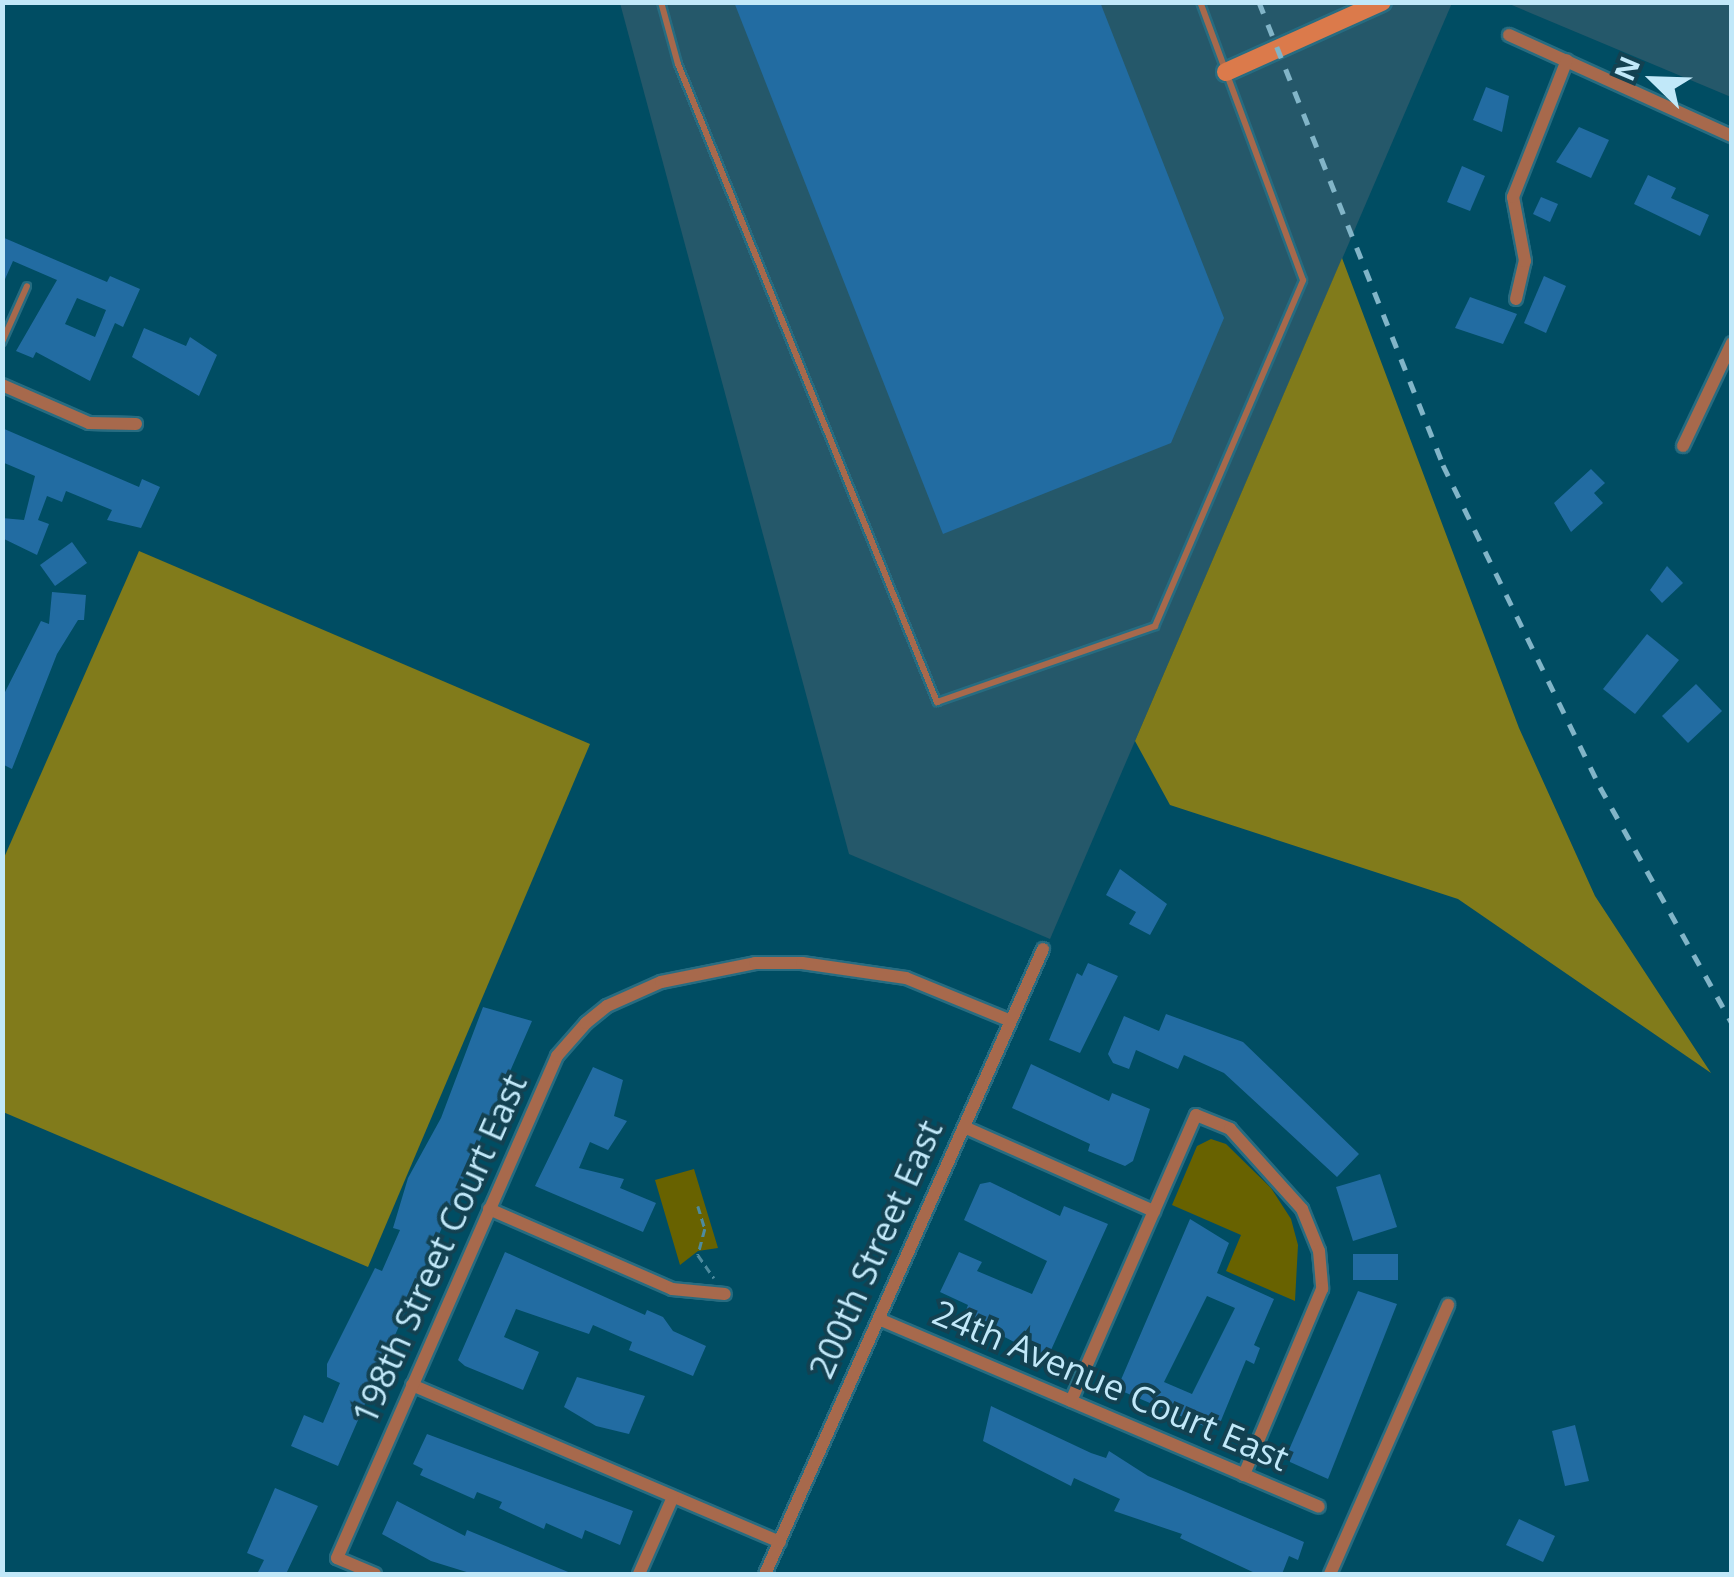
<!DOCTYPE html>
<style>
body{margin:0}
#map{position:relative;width:1734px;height:1577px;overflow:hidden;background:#004d63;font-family:"Open Sans",sans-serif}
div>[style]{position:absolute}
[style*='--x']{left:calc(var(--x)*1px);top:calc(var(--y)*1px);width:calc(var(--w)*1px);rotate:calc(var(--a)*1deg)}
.built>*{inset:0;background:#25586a}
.green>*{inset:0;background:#686200}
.forest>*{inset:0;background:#817b1b}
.building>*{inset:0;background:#226ca2}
.path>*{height:2.5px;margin-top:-1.25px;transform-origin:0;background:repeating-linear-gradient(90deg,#4d8b9f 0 8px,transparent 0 13px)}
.roads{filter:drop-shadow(2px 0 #276c81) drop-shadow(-2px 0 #276c81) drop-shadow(0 2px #276c81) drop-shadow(0 -2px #276c81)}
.lane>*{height:6px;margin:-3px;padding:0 3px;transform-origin:3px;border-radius:3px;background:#a7694c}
.street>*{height:12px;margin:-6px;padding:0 6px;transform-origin:6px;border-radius:6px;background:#a7694c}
.secondary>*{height:18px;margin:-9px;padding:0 9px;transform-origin:9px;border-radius:9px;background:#db7a4b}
.rail>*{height:5px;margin-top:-2.5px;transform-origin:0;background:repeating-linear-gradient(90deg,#82b5c8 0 12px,transparent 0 24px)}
span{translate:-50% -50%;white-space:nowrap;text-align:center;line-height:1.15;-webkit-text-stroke:8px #134151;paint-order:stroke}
.street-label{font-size:35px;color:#c1e8f9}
.frame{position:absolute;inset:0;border:5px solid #c1e8f9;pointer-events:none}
.north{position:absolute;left:1604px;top:30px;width:100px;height:100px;-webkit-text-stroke:8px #134151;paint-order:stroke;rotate:293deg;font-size:28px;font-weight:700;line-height:40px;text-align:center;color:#c1e8f9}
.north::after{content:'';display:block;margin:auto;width:35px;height:45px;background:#c1e8f9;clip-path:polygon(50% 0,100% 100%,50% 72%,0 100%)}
</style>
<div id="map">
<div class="built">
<i style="clip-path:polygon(620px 3px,1452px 3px,1050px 939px,849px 854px)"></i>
<i style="clip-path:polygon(1507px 3px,1731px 3px,1731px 97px)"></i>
</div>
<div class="green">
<i style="clip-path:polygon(1211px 1139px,1226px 1144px,1271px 1188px,1291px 1219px,1298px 1245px,1295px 1301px,1226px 1271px,1241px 1235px,1172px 1205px,1197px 1146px)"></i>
<i style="clip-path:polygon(694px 1169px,718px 1248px,698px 1251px,680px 1265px,655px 1180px)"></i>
</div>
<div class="forest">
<i style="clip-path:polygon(1342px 258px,1519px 728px,1595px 896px,1711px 1073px,1458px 899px,1170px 805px,1135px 741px)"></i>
<i style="clip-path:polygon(139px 551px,590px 744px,368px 1267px,3px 1112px,3px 860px)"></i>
</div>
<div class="building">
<i style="clip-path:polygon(734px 2px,1100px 2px,1224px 318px,1171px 443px,943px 534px)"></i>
<i style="clip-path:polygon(1486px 87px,1509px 96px,1502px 132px,1473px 120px)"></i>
<i style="clip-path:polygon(1579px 127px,1609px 140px,1591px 178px,1556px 162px)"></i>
<i style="clip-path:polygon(1462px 166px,1485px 176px,1470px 211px,1447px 202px)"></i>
<i style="clip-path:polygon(1648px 175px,1676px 188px,1671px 198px,1709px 215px,1700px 236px,1634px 204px)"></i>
<i style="clip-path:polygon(1541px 197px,1558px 204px,1550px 222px,1533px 214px)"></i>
<i style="clip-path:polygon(evenodd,2px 237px,107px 282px,110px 276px,140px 289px,123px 327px,115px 323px,90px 381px,36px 352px,33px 358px,16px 351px,57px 280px,13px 261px,2px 286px,2px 237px,77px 298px,106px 310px,95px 337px,65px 324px,77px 298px)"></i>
<i style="clip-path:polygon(1544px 276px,1566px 286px,1546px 333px,1524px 323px)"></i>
<i style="clip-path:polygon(1470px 297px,1517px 314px,1503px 344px,1455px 328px)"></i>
<i style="clip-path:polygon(144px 328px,186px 346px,190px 337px,217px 355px,199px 396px,132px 357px)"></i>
<i style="clip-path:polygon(2px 428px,139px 487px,142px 479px,160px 487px,141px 528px,107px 520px,112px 510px,66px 491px,62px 502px,47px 496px,38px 520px,49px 524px,37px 555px,2px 538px,2px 518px,24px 520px,35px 476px,2px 462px)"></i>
<i style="clip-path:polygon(1591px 469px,1605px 483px,1594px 493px,1603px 503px,1571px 532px,1554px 503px)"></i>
<i style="clip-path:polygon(72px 542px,87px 563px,55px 586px,40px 565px)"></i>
<i style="clip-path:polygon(1667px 566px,1683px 583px,1662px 603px,1650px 590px)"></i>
<i style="clip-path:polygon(52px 592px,86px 595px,84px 620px,78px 620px,57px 654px,12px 769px,2px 764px,2px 698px,41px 621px,49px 624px)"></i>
<i style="clip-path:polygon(1647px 634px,1679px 660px,1635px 714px,1603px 689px)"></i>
<i style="clip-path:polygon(1696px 684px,1722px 711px,1688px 743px,1662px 716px)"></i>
<i style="clip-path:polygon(1120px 869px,1167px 904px,1150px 935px,1129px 924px,1136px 912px,1106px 895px)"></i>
<i style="clip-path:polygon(1088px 963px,1118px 976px,1080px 1053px,1049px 1040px,1077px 973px,1082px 976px)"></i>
<i style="clip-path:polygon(483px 1007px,532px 1021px,338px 1466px,291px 1446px,304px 1415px,323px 1423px,340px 1383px,327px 1377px,327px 1364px,375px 1268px,382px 1271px,400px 1230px,393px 1228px,408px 1178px,441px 1118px)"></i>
<i style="clip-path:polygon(1166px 1014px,1243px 1042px,1359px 1154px,1337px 1177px,1224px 1073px,1184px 1055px,1178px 1069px,1136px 1050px,1129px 1069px,1113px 1063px,1108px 1054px,1124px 1016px,1159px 1031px)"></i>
<i style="clip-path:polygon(1031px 1064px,1109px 1101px,1112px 1093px,1150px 1109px,1133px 1161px,1125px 1166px,1088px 1151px,1090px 1144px,1012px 1108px)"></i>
<i style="clip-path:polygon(593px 1067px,623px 1080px,614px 1116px,627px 1121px,608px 1150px,590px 1142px,579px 1168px,624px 1179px,620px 1188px,656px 1203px,643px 1232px,535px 1186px)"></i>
<i style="clip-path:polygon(1380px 1174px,1397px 1227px,1353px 1241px,1336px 1187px)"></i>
<i style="clip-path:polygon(990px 1182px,1060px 1216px,1064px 1206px,1108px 1224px,1047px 1359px,964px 1316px,968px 1305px,940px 1292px,959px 1252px,982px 1262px,977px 1271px,1032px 1294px,1047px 1261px,964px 1220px,980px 1184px)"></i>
<i style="clip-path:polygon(evenodd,1190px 1219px,1229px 1243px,1217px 1273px,1274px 1299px,1254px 1345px,1260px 1348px,1254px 1364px,1246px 1360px,1220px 1423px,1214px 1421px,1211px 1429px,1117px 1389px,1190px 1219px,1207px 1296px,1235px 1308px,1192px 1394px,1164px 1382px,1207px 1296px)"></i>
<i style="clip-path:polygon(505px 1252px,645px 1315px,647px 1310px,663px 1317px,673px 1331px,706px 1346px,693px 1376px,629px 1350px,632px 1342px,593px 1325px,589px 1334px,516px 1309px,504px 1337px,539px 1352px,523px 1390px,465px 1366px,458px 1360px)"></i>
<i style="clip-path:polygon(1353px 1254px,1398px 1254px,1398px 1280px,1353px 1280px)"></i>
<i style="clip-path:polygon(1358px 1291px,1397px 1304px,1328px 1479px,1290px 1462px,1288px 1452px)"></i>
<i style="clip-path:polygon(577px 1377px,645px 1396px,629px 1434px,596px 1426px,564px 1407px)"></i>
<i style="clip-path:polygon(991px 1406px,1091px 1453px,1106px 1458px,1109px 1451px,1148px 1476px,1304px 1542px,1298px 1560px,1289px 1556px,1282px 1574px,1257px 1574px,1180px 1538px,1182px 1534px,1114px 1511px,1120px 1499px,1074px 1478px,1071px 1486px,983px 1441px)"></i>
<i style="clip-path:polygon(1575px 1425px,1589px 1481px,1565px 1486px,1552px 1431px)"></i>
<i style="clip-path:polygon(427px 1434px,633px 1511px,620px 1545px,585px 1530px,582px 1539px,546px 1523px,544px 1529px,499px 1508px,502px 1502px,477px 1492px,474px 1499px,420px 1475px,423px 1469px,413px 1464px)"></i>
<i style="clip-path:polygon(275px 1488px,318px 1506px,286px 1574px,257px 1574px,264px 1560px,247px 1553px)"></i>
<i style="clip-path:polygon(397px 1501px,465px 1536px,467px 1530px,573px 1574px,473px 1574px,431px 1561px,382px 1534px)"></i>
<i style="clip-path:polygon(1519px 1519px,1555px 1536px,1543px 1562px,1506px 1545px)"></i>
</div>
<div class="path">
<i style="--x:698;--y:1206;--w:24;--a:73"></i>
<i style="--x:705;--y:1229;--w:27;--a:105"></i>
<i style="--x:698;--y:1255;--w:28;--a:55"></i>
</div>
<div class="roads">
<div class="lane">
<i style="--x:661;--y:2;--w:64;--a:74.7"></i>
<i style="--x:678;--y:64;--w:689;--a:67.91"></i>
<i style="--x:937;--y:702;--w:231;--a:-19.2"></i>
<i style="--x:1155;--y:626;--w:376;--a:-66.8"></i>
<i style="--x:1303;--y:280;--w:296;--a:-110.3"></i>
<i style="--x:2;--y:342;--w:61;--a:-65.9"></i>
</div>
<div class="street">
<i style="--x:1509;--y:35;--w:245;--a:24.4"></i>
<i style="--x:1516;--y:299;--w:39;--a:-77"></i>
<i style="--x:1525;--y:261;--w:65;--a:-100.6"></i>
<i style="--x:1513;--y:197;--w:147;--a:-68.5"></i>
<i style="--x:2;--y:385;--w:95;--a:23.6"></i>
<i style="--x:89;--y:423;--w:47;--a:1.2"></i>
<i style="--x:1683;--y:446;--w:114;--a:-64.6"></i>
<i style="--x:964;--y:1127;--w:208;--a:23.9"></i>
<i style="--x:489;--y:1209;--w:200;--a:23.6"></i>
<i style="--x:672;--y:1289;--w:53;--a:5.4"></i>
<i style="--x:879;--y:1319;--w:478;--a:23.1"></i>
<i style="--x:412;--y:1385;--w:400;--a:23.1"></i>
<i style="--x:1071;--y:1401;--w:312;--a:-66.4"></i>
<i style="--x:1196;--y:1115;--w:37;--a:22"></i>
<i style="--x:1230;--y:1129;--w:108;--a:48"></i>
<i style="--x:1302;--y:1209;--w:45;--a:68"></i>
<i style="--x:1319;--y:1251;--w:38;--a:85"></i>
<i style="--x:1322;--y:1289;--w:202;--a:112.8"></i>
<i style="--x:375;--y:1574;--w:41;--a:-157.2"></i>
<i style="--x:337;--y:1558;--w:548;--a:-66.33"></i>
<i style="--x:557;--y:1056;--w:44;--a:-48.7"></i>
<i style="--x:586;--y:1023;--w:27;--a:-39"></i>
<i style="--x:607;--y:1006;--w:59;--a:-24"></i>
<i style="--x:661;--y:982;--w:96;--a:-11.4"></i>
<i style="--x:755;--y:963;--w:47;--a:0"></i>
<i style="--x:802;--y:963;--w:105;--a:8.2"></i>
<i style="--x:906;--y:978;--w:113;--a:22.3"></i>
<i style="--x:639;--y:1574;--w:84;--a:-66.2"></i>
<i style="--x:765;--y:1574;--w:684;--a:-66.02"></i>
<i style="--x:1330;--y:1574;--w:294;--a:-66.3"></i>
</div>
<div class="secondary">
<i style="--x:1226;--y:72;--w:171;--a:-24.2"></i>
</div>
</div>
<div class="rail">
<i style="--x:1259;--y:2;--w:498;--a:68.3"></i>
<i style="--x:1443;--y:465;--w:358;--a:64"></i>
<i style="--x:1600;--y:787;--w:270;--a:60.8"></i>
</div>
<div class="street-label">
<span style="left:439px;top:1249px;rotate:-66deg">198th Street Court East</span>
<span style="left:875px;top:1249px;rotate:-66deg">200th Street East</span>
<span style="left:1111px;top:1385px;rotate:23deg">24th Avenue Court East</span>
</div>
<div class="frame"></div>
<div class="north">N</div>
</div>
